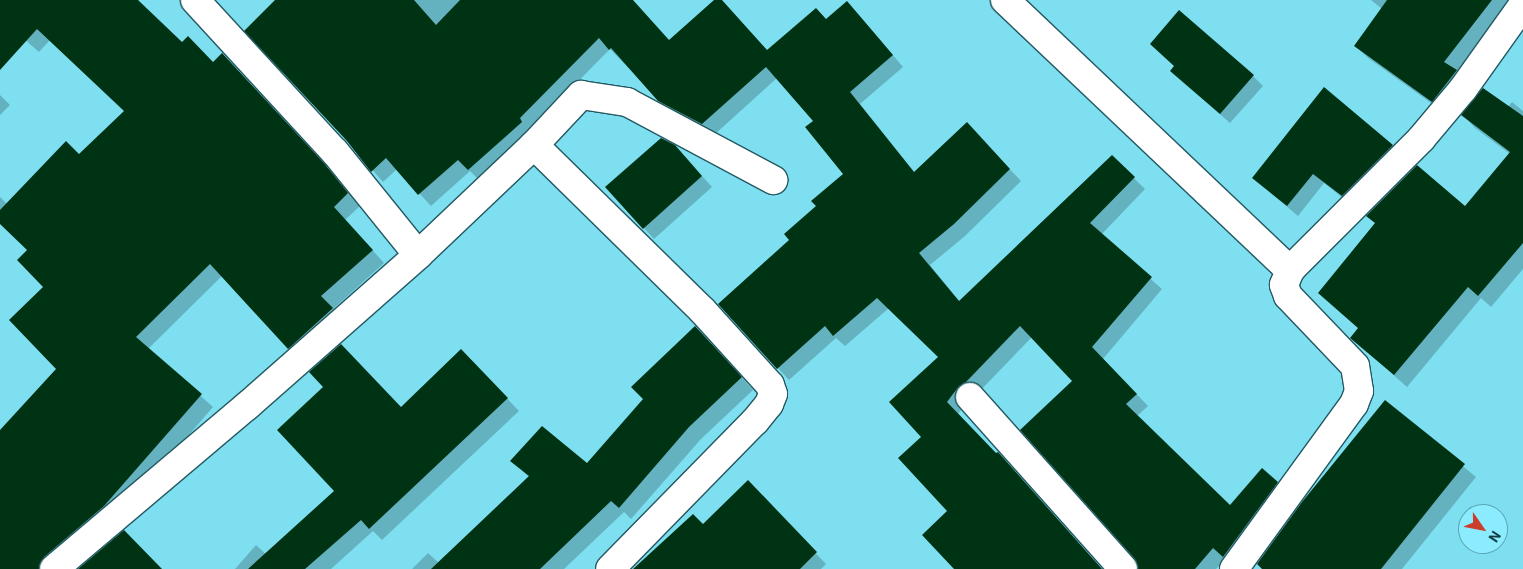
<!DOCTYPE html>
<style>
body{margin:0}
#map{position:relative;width:1523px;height:569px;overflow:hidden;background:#7edff1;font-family:Roboto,sans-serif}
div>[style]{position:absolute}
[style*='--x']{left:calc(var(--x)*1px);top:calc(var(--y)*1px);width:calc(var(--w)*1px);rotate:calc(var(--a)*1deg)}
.shadow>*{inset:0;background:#0003}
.building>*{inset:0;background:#003313}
.roads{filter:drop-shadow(1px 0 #245962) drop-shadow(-1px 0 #245962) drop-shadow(0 1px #245962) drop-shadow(0 -1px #245962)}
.minor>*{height:28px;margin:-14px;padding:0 14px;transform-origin:14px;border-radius:14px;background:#fff}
span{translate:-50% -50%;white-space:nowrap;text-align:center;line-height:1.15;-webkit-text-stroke:5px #8becff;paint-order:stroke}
.north{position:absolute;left:1458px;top:504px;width:50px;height:50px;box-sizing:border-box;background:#8becff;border:1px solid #5ba6b4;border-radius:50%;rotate:123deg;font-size:14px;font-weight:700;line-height:20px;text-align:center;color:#123d44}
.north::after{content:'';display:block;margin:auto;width:18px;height:22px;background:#ca3e2b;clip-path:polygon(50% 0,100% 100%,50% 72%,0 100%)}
</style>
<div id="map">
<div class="shadow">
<i style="clip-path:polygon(7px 0,136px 0,182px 43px,213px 63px,234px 67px,335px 176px,360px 206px,345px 220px,384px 263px,333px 309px,344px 322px,301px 360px,222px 276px,148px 349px,213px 407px,117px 518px,57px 569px,0 569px,0 432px,57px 369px,45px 287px,29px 251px,0 222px,0 197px,7px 204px,79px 156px,125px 111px,50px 40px,39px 52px,8px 25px,0 17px,0 8px)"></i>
<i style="clip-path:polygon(277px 0,632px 0,669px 41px,716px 0,721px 0,768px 51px,827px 20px,858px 14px,903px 67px,860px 104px,915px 173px,978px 136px,1021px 181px,965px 236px,930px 265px,960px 302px,1112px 157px,1145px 189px,1101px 235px,1162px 289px,1103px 359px,1148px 406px,1137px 416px,1231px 507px,1277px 483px,1289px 494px,1216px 569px,1139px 569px,1074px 381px,1032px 337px,978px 393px,971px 397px,958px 414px,1102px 569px,955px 569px,949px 511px,922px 437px,939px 357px,889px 308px,845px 346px,836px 338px,789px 380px,720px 305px,791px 240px,844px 174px,815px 121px,777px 78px,714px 135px,671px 112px,610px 49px,480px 181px,470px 171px,431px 206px,397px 169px,383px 182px,347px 141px)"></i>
<i style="clip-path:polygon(1371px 0,1514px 0,1458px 73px,1469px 84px,1445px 113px,1368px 58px,1356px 46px,1382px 9px)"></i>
<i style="clip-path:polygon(1253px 76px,1263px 86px,1230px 123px,1182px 81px)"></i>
<i style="clip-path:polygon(0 95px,10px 105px,0 115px)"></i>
<i style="clip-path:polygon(1512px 102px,1523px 111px,1523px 269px,1491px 307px,1481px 298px,1407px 387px,1352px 338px,1359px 329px,1319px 293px,1465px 208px,1510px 154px,1475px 128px,1463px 115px,1508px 107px)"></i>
<i style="clip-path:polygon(1392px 146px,1402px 156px,1353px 206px,1324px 183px,1298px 216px,1253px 178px)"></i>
<i style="clip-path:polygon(685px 157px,712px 187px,654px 239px,644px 228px)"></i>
<i style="clip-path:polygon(707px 339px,753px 390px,701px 439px,631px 519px,624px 512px,564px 569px,412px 569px,428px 553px,439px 563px,529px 477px,512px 461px,587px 465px)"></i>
<i style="clip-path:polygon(473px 363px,519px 411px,382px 540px,373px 531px,331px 569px,235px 569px,256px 545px,266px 554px,335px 491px,401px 408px)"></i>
<i style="clip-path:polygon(1385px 402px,1476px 477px,1402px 569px,1263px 569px)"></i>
<i style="clip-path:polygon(748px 482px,826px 564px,821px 569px,658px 569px)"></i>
</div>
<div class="building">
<i style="clip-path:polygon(0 0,138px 0,182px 42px,188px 36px,213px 62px,222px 53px,323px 162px,348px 193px,334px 207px,373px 250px,321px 296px,333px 308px,288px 349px,210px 264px,136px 337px,202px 394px,104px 506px,44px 557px,39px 569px,0 569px,0 430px,56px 369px,9px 320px,43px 287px,17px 260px,27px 250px,0 224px,0 210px,66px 141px,79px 154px,124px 111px,37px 29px,0 70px)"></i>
<i style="clip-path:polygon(275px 0,414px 0,436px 25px,460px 0,633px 0,669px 40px,714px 0,722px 0,767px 50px,816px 8px,826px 19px,847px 1px,893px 55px,850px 92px,914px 172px,967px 122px,1010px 169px,954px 224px,919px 253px,959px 301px,1112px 155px,1135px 177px,1090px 223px,1152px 277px,1092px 347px,1137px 394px,1126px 404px,1230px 505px,1262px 468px,1278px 482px,1223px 557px,1213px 548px,1195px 569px,1138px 569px,1135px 559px,1020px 430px,1072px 381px,1020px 326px,966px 382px,959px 386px,947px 402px,996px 453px,998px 452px,1102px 569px,954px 569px,922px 535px,947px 511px,898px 458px,921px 437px,889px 402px,938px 357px,877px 298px,833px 336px,825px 326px,777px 369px,718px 304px,789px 240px,784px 234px,816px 206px,811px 201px,843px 174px,805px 127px,813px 121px,766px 67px,702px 124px,658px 101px,611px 48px,609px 50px,599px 38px,520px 118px,522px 122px,468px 170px,458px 160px,418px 195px,386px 158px,371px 172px,347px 141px,244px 31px)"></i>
<i style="clip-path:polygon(1387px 0,1492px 0,1444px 62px,1457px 70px,1432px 102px,1354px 46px)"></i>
<i style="clip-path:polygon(1179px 10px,1254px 75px,1220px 114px,1170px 71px,1174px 66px,1150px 44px)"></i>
<i style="clip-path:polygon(1324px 87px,1393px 145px,1342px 196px,1313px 174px,1287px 206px,1252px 178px)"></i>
<i style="clip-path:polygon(1483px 88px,1523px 116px,1523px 243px,1478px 296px,1468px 287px,1394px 375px,1350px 338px,1358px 328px,1318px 293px,1375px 223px,1366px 216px,1417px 165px,1465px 206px,1510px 152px,1461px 115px)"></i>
<i style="clip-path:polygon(661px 138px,675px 145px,702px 176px,643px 229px,605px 187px)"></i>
<i style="clip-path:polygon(695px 326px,742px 377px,689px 427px,619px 508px,611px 501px,540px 569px,431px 569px,529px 476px,510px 461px,542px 426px,587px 463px,643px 399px,631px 387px)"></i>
<i style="clip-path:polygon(341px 344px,401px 407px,461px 349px,508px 398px,369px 529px,361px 520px,305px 569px,248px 569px,334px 491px,277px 430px,323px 387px,309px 372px)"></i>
<i style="clip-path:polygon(1385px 400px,1465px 464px,1381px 569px,1262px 569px,1257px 564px,1302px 502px)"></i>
<i style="clip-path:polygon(748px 480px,817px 552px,800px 569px,633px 569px,693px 514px,703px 524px)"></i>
<i style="clip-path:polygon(124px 530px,162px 569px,78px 569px)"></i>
</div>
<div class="roads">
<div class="minor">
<i style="--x:195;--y:0;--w:207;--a:47.4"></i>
<i style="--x:335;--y:152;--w:132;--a:51.1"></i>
<i style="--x:1005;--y:0;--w:393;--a:43.5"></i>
<i style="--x:534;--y:145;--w:235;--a:44.5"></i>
<i style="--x:702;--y:310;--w:101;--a:47.8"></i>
<i style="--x:770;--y:385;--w:9;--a:72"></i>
<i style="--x:773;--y:394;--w:11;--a:112"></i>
<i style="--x:769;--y:404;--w:22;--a:129"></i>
<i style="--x:755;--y:421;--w:207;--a:134.4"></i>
<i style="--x:970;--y:397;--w:230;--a:48.3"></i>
<i style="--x:54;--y:569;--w:253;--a:-40.2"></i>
<i style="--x:247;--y:406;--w:228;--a:-41.4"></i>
<i style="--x:418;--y:255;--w:160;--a:-43.5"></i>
<i style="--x:534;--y:145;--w:69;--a:-46.8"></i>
<i style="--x:581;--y:95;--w:47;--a:8.7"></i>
<i style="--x:627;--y:102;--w:166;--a:28.1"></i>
<i style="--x:1234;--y:569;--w:204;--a:-54"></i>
<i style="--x:1354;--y:404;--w:14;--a:-69"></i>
<i style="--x:1359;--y:391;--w:25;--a:-99"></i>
<i style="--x:1355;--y:366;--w:97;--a:-133.7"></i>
<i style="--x:1288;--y:296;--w:12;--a:-110"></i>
<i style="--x:1284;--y:285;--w:16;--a:-68"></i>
<i style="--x:1290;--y:270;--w:185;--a:-45"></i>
<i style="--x:1421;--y:139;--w:65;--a:-50"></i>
<i style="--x:1463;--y:89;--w:103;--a:-54.5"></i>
</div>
</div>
<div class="north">N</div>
</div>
